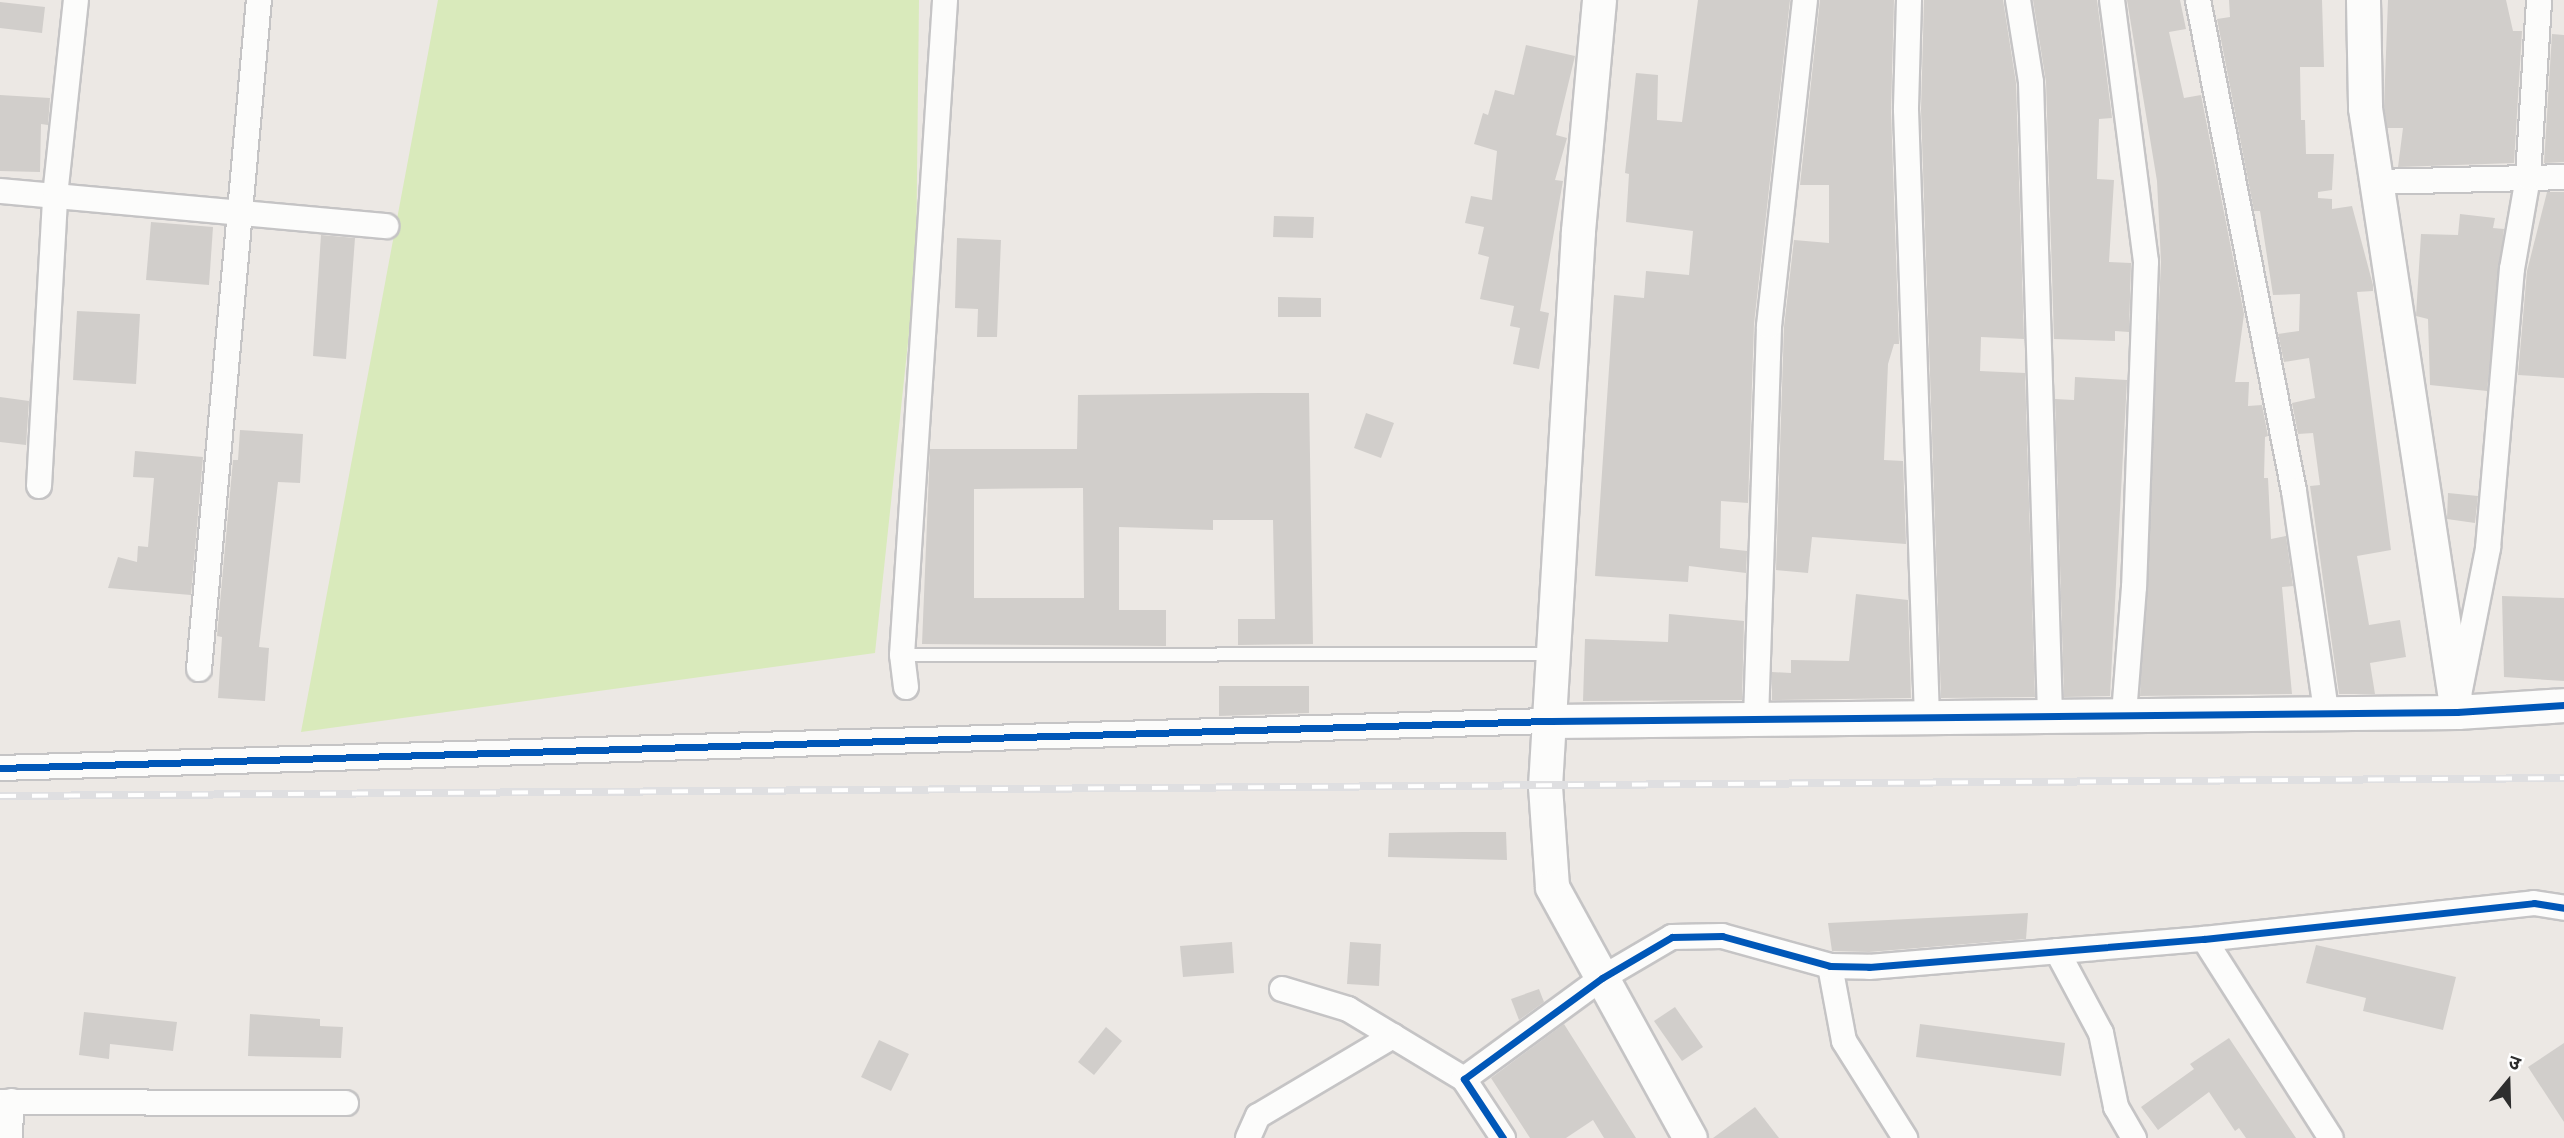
<!DOCTYPE html>
<meta charset="utf-8">
<style>
body{margin:0}
#map{position:relative;width:2564px;height:1138px;overflow:hidden;background:#ece8e4;font-family:Manrope,"Noto Sans Devanagari",sans-serif}
div>[style]{position:absolute}
[style*='--x']{left:calc(var(--x)*1px);top:calc(var(--y)*1px);width:calc(var(--w)*1px);rotate:calc(var(--a)*1deg)}
.pitch>*{inset:0;background:#d9eabb}
.building>*{inset:0;background:#d1cecb}
.roads{filter:drop-shadow(2px 0 #c5c4c5) drop-shadow(-2px 0 #c5c4c5) drop-shadow(0 2px #c5c4c5) drop-shadow(0 -2px #c5c4c5)}
.lane>*{height:12px;margin:-6px;padding:0 6px;transform-origin:6px;border-radius:6px;background:#fcfcfb}
.street>*{height:24px;margin:-12px;padding:0 12px;transform-origin:12px;border-radius:12px;background:#fcfcfb}
.secondary>*{height:33px;margin:-16.5px;padding:0 16.5px;transform-origin:16.5px;border-radius:16.5px;background:#fcfcfb}
.rail>*{height:8px;margin-top:-4px;transform-origin:0;background:repeating-linear-gradient(90deg,#fff 0 16px,#dfdfe1 0 32px);box-sizing:border-box;border-block:2px solid #dfdfe1}
.cycleway>*{height:7px;margin:-3.5px;padding:0 3.5px;transform-origin:3.5px;border-radius:3.5px;background:#0057b8}
span{translate:-50% -50%;white-space:nowrap;text-align:center;line-height:1.15;-webkit-text-stroke:5px #fff;paint-order:stroke}
.north{position:absolute;left:2473px;top:1047px;width:70px;height:70px;-webkit-text-stroke:5px #fff;paint-order:stroke;rotate:19deg;font-size:19px;font-weight:700;line-height:28px;text-align:center;color:#2e2e2e}
.north::after{content:'';display:block;margin:auto;width:24px;height:32px;background:#2e2e2e;clip-path:polygon(50% 0,100% 100%,50% 72%,0 100%)}
</style>
<div id="map">
<div class="pitch">
<i style="clip-path:polygon(438px 0,919px 0,916px 267px,875px 653px,301px 732px)"></i>
</div>
<div class="building">
<i style="clip-path:polygon(1698px 0,1790px 0,1754px 324px,1748px 503px,1721px 501px,1720px 548px,1747px 551px,1746px 573px,1689px 566px,1688px 582px,1595px 576px,1614px 295px,1644px 298px,1646px 271px,1689px 275px,1693px 231px,1626px 222px,1629px 174px,1625px 173px,1636px 73px,1658px 75px,1657px 120px,1682px 122px)"></i>
<i style="clip-path:polygon(1820px 0,1894px 0,1891px 111px,1899px 344px,1894px 344px,1888px 364px,1884px 460px,1903px 461px,1906px 544px,1812px 537px,1808px 573px,1776px 570px,1784px 327px,1794px 240px,1829px 243px,1829px 185px,1800px 185px)"></i>
<i style="clip-path:polygon(1924px 0,2003px 0,2016px 83px,2024px 339px,1981px 337px,1980px 371px,2025px 373px,2035px 697px,1941px 698px,1921px 110px)"></i>
<i style="clip-path:polygon(2033px 0,2097px 0,2112px 118px,2099px 119px,2097px 179px,2114px 180px,2109px 262px,2131px 263px,2129px 332px,2115px 331px,2115px 341px,2054px 339px,2046px 82px)"></i>
<i style="clip-path:polygon(2127px 0,2180px 0,2186px 29px,2169px 32px,2184px 98px,2201px 95px,2244px 314px,2235px 382px,2249px 382px,2248px 406px,2262px 405px,2268px 436px,2265px 437px,2264px 478px,2268px 478px,2271px 539px,2286px 536px,2293px 586px,2282px 587px,2292px 694px,2140px 696px,2161px 262px,2157px 181px)"></i>
<i style="clip-path:polygon(2229px 0,2322px 0,2324px 67px,2300px 67px,2301px 120px,2305px 120px,2306px 154px,2334px 154px,2332px 190px,2318px 192px,2318px 198px,2332px 199px,2332px 209px,2352px 206px,2373px 285px,2373px 291px,2357px 292px,2391px 550px,2357px 556px,2369px 625px,2400px 620px,2406px 657px,2370px 663px,2375px 694px,2339px 694px,2310px 486px,2320px 485px,2313px 433px,2298px 434px,2292px 403px,2315px 398px,2309px 358px,2284px 362px,2278px 334px,2299px 331px,2300px 294px,2273px 295px,2260px 211px,2254px 211px,2217px 19px,2230px 17px)"></i>
<i style="clip-path:polygon(2388px 0,2506px 0,2513px 31px,2522px 31px,2514px 163px,2398px 167px,2403px 128px,2387px 128px,2384px 106px)"></i>
<i style="clip-path:polygon(0 2px,45px 7px,42px 33px,0 28px)"></i>
<i style="clip-path:polygon(2552px 34px,2564px 35px,2564px 162px,2544px 163px)"></i>
<i style="clip-path:polygon(1526px 45px,1575px 56px,1556px 135px,1567px 138px,1555px 180px,1563px 181px,1540px 311px,1549px 313px,1539px 369px,1513px 364px,1520px 328px,1510px 326px,1514px 306px,1480px 299px,1489px 257px,1478px 254px,1484px 227px,1465px 223px,1471px 196px,1492px 200px,1497px 151px,1474px 144px,1483px 113px,1488px 115px,1495px 90px,1514px 95px)"></i>
<i style="clip-path:polygon(0 95px,50px 98px,48px 125px,41px 124px,40px 172px,0 171px)"></i>
<i style="clip-path:polygon(2547px 192px,2564px 192px,2564px 378px,2518px 375px,2527px 271px)"></i>
<i style="clip-path:polygon(2460px 214px,2495px 218px,2493px 228px,2504px 229px,2487px 391px,2430px 385px,2428px 319px,2416px 316px,2421px 234px,2458px 235px)"></i>
<i style="clip-path:polygon(1274px 216px,1314px 217px,1313px 238px,1273px 237px)"></i>
<i style="clip-path:polygon(151px 222px,213px 227px,209px 285px,146px 280px)"></i>
<i style="clip-path:polygon(321px 235px,355px 238px,346px 359px,313px 356px)"></i>
<i style="clip-path:polygon(957px 238px,1001px 240px,997px 337px,977px 337px,978px 309px,955px 308px)"></i>
<i style="clip-path:polygon(1278px 297px,1321px 298px,1321px 317px,1278px 317px)"></i>
<i style="clip-path:polygon(77px 311px,140px 314px,136px 384px,73px 380px)"></i>
<i style="clip-path:polygon(2075px 377px,2127px 380px,2110px 696px,2064px 697px,2055px 399px,2074px 400px)"></i>
<i style="clip-path:polygon(evenodd,1260px 393px,1309px 393px,1313px 644px,1238px 645px,1238px 619px,1275px 619px,1273px 520px,1213px 520px,1213px 530px,1119px 527px,1119px 610px,1166px 610px,1166px 646px,922px 644px,930px 449px,1077px 449px,1078px 395px,1260px 393px,1083px 488px,1084px 598px,974px 598px,974px 489px,1083px 488px)"></i>
<i style="clip-path:polygon(0 397px,29px 401px,26px 445px,0 442px)"></i>
<i style="clip-path:polygon(1366px 413px,1394px 423px,1381px 458px,1354px 448px)"></i>
<i style="clip-path:polygon(240px 430px,303px 434px,300px 483px,278px 482px,259px 647px,269px 648px,265px 701px,218px 698px,222px 637px,217px 636px,233px 460px,238px 460px)"></i>
<i style="clip-path:polygon(135px 451px,203px 457px,191px 595px,108px 588px,118px 557px,137px 562px,138px 546px,148px 547px,154px 478px,133px 477px)"></i>
<i style="clip-path:polygon(2448px 493px,2478px 496px,2475px 523px,2447px 519px)"></i>
<i style="clip-path:polygon(1856px 594px,1908px 600px,1911px 698px,1772px 700px,1772px 672px,1791px 673px,1791px 660px,1849px 661px)"></i>
<i style="clip-path:polygon(2502px 596px,2564px 598px,2564px 681px,2504px 677px)"></i>
<i style="clip-path:polygon(1669px 614px,1744px 621px,1742px 700px,1583px 701px,1585px 639px,1668px 642px)"></i>
<i style="clip-path:polygon(1219px 686px,1309px 686px,1309px 713px,1219px 716px)"></i>
<i style="clip-path:polygon(1463px 832px,1506px 832px,1507px 860px,1388px 857px,1389px 833px)"></i>
<i style="clip-path:polygon(2028px 913px,2026px 939px,1869px 952px,1832px 951px,1828px 923px)"></i>
<i style="clip-path:polygon(1232px 942px,1234px 973px,1183px 977px,1180px 946px)"></i>
<i style="clip-path:polygon(1350px 942px,1381px 944px,1379px 986px,1347px 984px)"></i>
<i style="clip-path:polygon(2316px 945px,2456px 977px,2443px 1030px,2363px 1011px,2366px 998px,2306px 983px)"></i>
<i style="clip-path:polygon(1539px 989px,1544px 1002px,1519px 1020px,1511px 999px)"></i>
<i style="clip-path:polygon(1675px 1007px,1703px 1047px,1682px 1061px,1654px 1021px)"></i>
<i style="clip-path:polygon(84px 1012px,177px 1022px,173px 1051px,110px 1044px,109px 1059px,79px 1055px)"></i>
<i style="clip-path:polygon(250px 1014px,320px 1019px,320px 1026px,343px 1027px,341px 1058px,248px 1056px)"></i>
<i style="clip-path:polygon(1564px 1024px,1636px 1138px,1604px 1138px,1593px 1120px,1566px 1138px,1530px 1138px,1491px 1078px)"></i>
<i style="clip-path:polygon(1920px 1024px,2065px 1043px,2061px 1076px,1916px 1057px)"></i>
<i style="clip-path:polygon(1106px 1027px,1122px 1041px,1094px 1075px,1078px 1062px)"></i>
<i style="clip-path:polygon(2229px 1038px,2296px 1138px,2246px 1138px,2239px 1128px,2235px 1131px,2209px 1092px,2158px 1130px,2141px 1107px,2194px 1069px,2190px 1064px)"></i>
<i style="clip-path:polygon(879px 1040px,909px 1054px,891px 1091px,861px 1077px)"></i>
<i style="clip-path:polygon(2564px 1043px,2564px 1122px,2528px 1067px)"></i>
<i style="clip-path:polygon(1755px 1107px,1779px 1138px,1713px 1138px)"></i>
</div>
<div class="roads">
<div class="lane">
<i style="--x:902;--y:655;--w:649;--a:-0.09"></i>
</div>
<div class="street">
<i style="--x:1909;--y:0;--w:110;--a:91.6"></i>
<i style="--x:1906;--y:110;--w:606;--a:88.02"></i>
<i style="--x:2018;--y:0;--w:83;--a:81"></i>
<i style="--x:2031;--y:82;--w:633;--a:88.28"></i>
<i style="--x:2112;--y:0;--w:264;--a:82.6"></i>
<i style="--x:2146;--y:262;--w:325;--a:92.1"></i>
<i style="--x:2134;--y:587;--w:127;--a:94.5"></i>
<i style="--x:2198;--y:0;--w:500;--a:78.94"></i>
<i style="--x:2294;--y:491;--w:222;--a:81.7"></i>
<i style="--x:2376;--y:182;--w:188;--a:-1.5"></i>
<i style="--x:0;--y:191;--w:388;--a:5.2"></i>
<i style="--x:39;--y:486;--w:290;--a:-86.8"></i>
<i style="--x:55;--y:196;--w:197;--a:-83.9"></i>
<i style="--x:199;--y:669;--w:672;--a:-84.88"></i>
<i style="--x:906;--y:687;--w:32;--a:-97"></i>
<i style="--x:902;--y:655;--w:656;--a:-86.24"></i>
<i style="--x:2460;--y:690;--w:145;--a:-78.8"></i>
<i style="--x:2488;--y:548;--w:280;--a:-85.1"></i>
<i style="--x:2512;--y:269;--w:93;--a:-80.1"></i>
<i style="--x:2528;--y:177;--w:177;--a:-86.4"></i>
<i style="--x:1756;--y:719;--w:393;--a:-88.1"></i>
<i style="--x:1769;--y:326;--w:328;--a:-83.7"></i>
<i style="--x:0;--y:768;--w:1552;--a:-1.74"></i>
<i style="--x:2204;--y:939;--w:236;--a:57.5"></i>
<i style="--x:2057;--y:951;--w:93;--a:61.8"></i>
<i style="--x:2101;--y:1033;--w:76;--a:78.5"></i>
<i style="--x:2116;--y:1107;--w:36;--a:60"></i>
<i style="--x:1830;--y:966;--w:76;--a:79.4"></i>
<i style="--x:1844;--y:1041;--w:115;--a:57.8"></i>
<i style="--x:1282;--y:989;--w:69;--a:16.9"></i>
<i style="--x:1348;--y:1009;--w:135;--a:31.1"></i>
<i style="--x:0;--y:1102;--w:346;--a:0.2"></i>
<i style="--x:10;--y:1138;--w:37;--a:-88"></i>
<i style="--x:1248;--y:1138;--w:24;--a:-66"></i>
<i style="--x:1258;--y:1116;--w:157;--a:-30.7"></i>
<i style="--x:1503;--y:1138;--w:71;--a:-123.5"></i>
<i style="--x:1464;--y:1079;--w:171;--a:-36.2"></i>
<i style="--x:1602;--y:978;--w:81;--a:-30.4"></i>
<i style="--x:1672;--y:937;--w:50;--a:-1.1"></i>
<i style="--x:1722;--y:936;--w:112;--a:15.5"></i>
<i style="--x:1830;--y:966;--w:39;--a:1"></i>
<i style="--x:1869;--y:967;--w:336;--a:-4.8"></i>
<i style="--x:2204;--y:939;--w:332;--a:-6.2"></i>
<i style="--x:2534;--y:903;--w:30;--a:9"></i>
</div>
<div class="secondary">
<i style="--x:1599;--y:0;--w:232;--a:95.2"></i>
<i style="--x:1578;--y:231;--w:556;--a:93.4"></i>
<i style="--x:1545;--y:786;--w:101;--a:86"></i>
<i style="--x:1552;--y:887;--w:286;--a:61.2"></i>
<i style="--x:2363;--y:0;--w:108;--a:88.9"></i>
<i style="--x:2365;--y:108;--w:611;--a:81.34"></i>
<i style="--x:1551;--y:721;--w:906;--a:-0.57"></i>
<i style="--x:2457;--y:712;--w:107;--a:-3.7"></i>
</div>
</div>
<div class="rail">
<i style="--x:0;--y:796;--w:2564;--a:-0.4"></i>
</div>
<div class="cycleway">
<i style="--x:0;--y:768;--w:1552;--a:-1.74"></i>
<i style="--x:1551;--y:721;--w:906;--a:-0.57"></i>
<i style="--x:2457;--y:712;--w:107;--a:-3.7"></i>
<i style="--x:1503;--y:1138;--w:71;--a:-123.5"></i>
<i style="--x:1464;--y:1079;--w:171;--a:-36.2"></i>
<i style="--x:1602;--y:978;--w:81;--a:-30.4"></i>
<i style="--x:1672;--y:937;--w:50;--a:-1.1"></i>
<i style="--x:1722;--y:936;--w:112;--a:15.5"></i>
<i style="--x:1830;--y:966;--w:39;--a:1"></i>
<i style="--x:1869;--y:967;--w:336;--a:-4.8"></i>
<i style="--x:2204;--y:939;--w:332;--a:-6.2"></i>
<i style="--x:2534;--y:903;--w:30;--a:9"></i>
</div>
<div class="north">उ</div>
</div>
